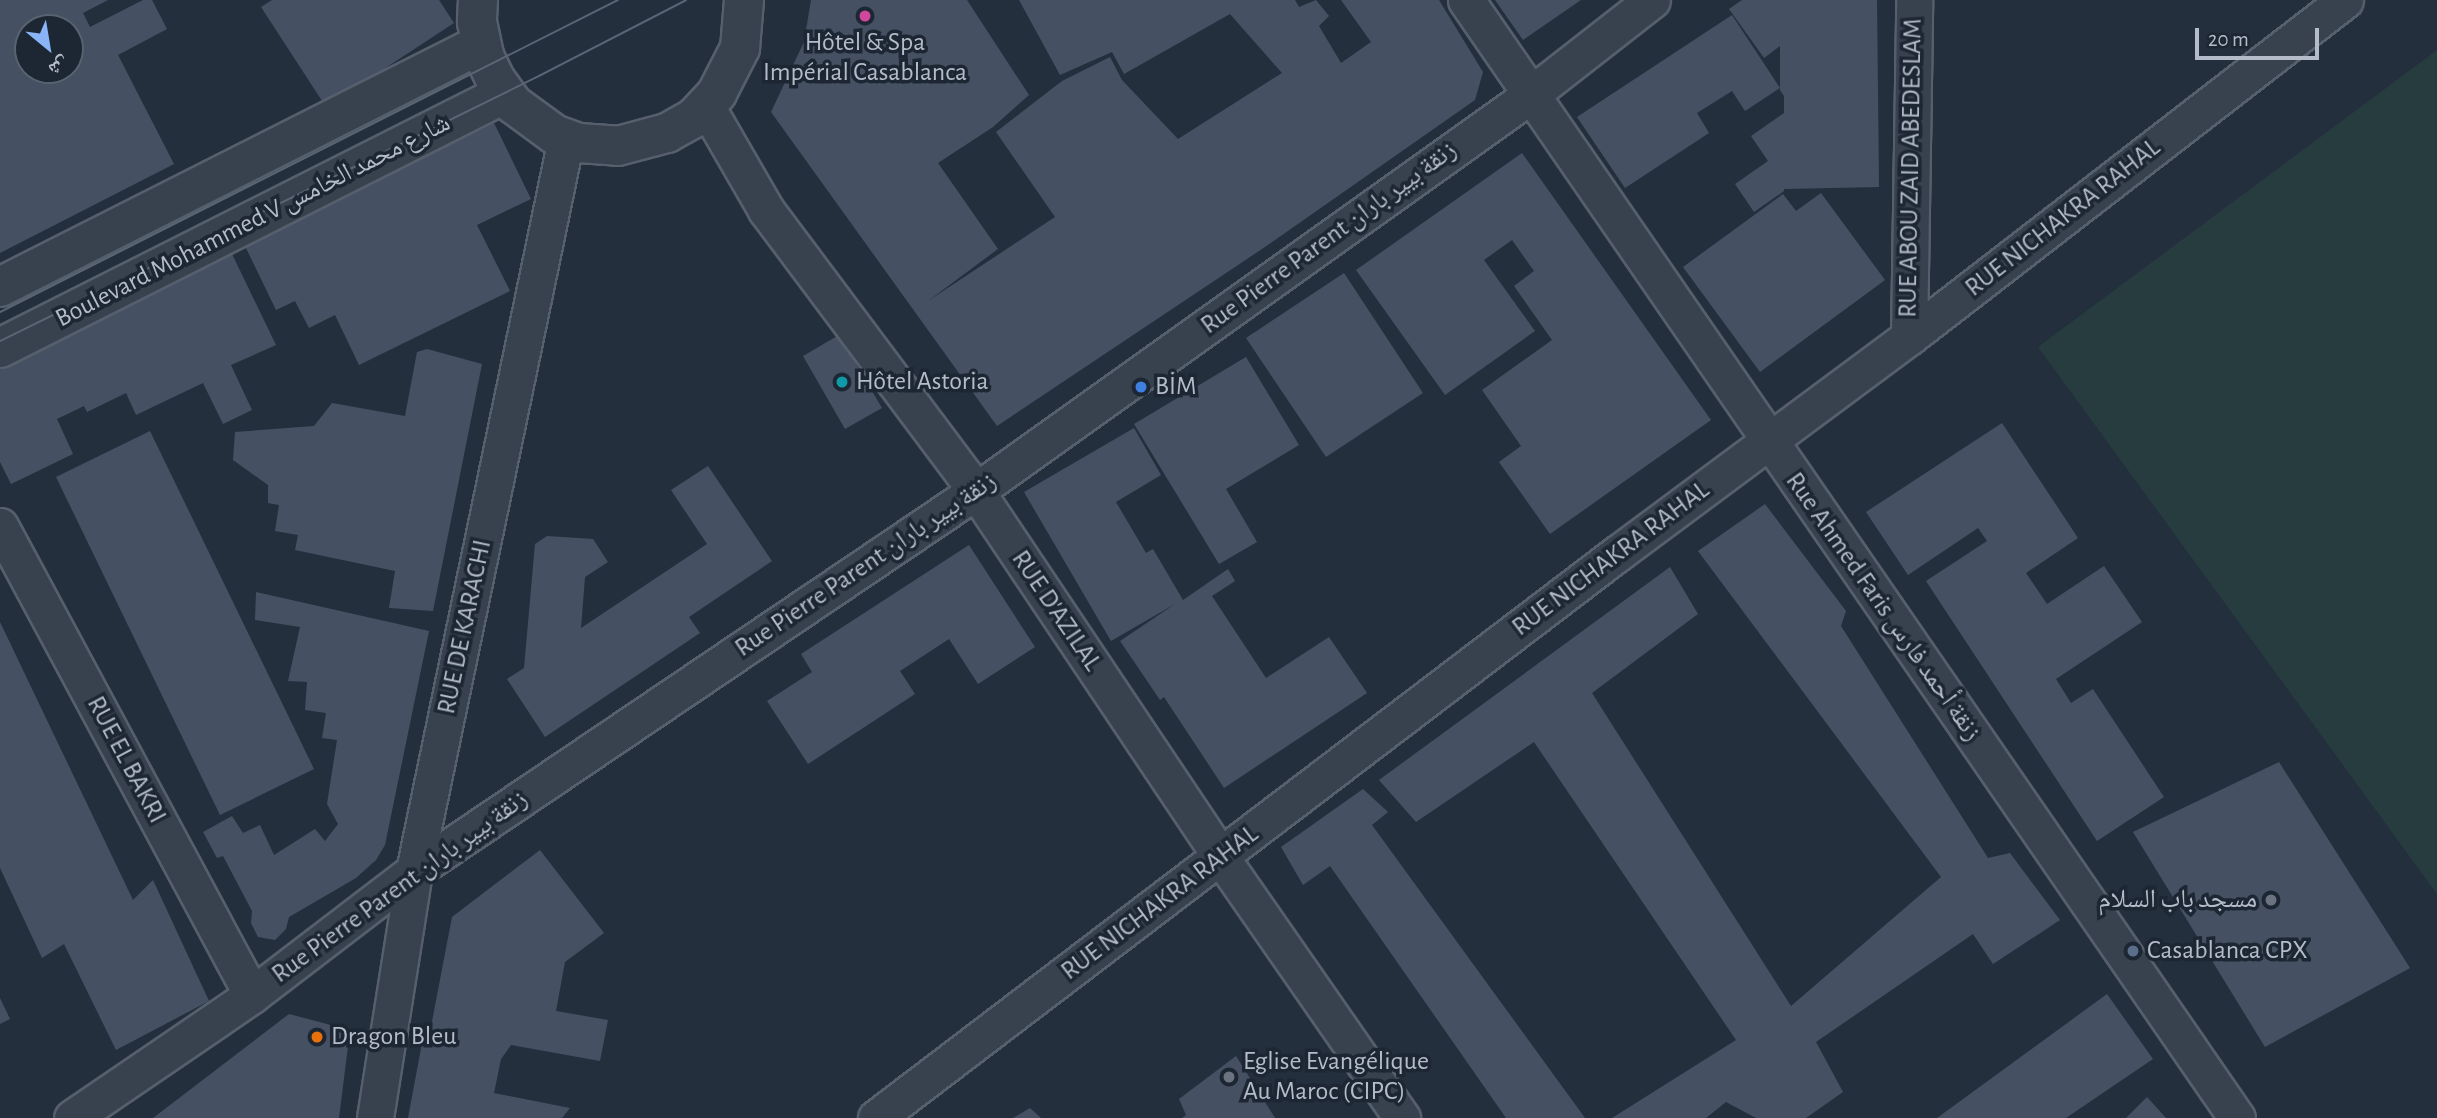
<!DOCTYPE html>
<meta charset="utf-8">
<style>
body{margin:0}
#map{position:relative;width:2437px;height:1118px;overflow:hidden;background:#242f3e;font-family:"Alegreya Sans","Noto Naskh Arabic",sans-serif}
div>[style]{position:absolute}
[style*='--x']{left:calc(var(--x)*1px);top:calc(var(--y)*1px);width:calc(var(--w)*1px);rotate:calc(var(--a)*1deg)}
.green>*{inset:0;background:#263c3f}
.building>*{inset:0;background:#455162}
.roads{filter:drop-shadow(2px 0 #565f6c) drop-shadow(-2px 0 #565f6c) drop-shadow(0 2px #565f6c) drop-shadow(0 -2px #565f6c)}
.minor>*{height:35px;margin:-17.5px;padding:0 17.5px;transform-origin:17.5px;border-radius:17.5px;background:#38414e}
.tertiary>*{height:38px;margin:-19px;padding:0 19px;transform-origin:19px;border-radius:19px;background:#38414e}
.tram>*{height:2px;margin:-1px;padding:0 1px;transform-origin:1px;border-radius:1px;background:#5a6575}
.dots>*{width:19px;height:19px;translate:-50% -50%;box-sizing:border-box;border:4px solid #1d2633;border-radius:50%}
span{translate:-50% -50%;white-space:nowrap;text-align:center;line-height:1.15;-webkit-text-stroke:7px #1d2633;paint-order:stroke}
.poi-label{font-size:26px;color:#b4bcc9}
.left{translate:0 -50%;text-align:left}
.right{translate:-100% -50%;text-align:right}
.street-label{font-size:26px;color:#b4bcc9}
.north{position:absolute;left:14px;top:14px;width:70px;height:70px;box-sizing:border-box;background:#1d2633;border:2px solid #59626f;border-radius:50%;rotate:150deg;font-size:19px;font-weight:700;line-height:28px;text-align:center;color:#b4bcc9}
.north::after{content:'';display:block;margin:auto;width:24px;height:32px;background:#8ab4f8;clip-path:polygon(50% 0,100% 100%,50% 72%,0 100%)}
.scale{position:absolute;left:2195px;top:28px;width:124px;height:32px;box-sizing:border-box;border:4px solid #b4bcc9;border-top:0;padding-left:9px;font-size:21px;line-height:24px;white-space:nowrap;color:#b4bcc9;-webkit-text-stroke:5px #1d2633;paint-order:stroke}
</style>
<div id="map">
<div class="green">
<i style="clip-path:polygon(2437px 50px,2437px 894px,2038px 347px)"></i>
</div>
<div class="building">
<i style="clip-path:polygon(evenodd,0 0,108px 0,83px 13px,90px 27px,143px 0,152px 0,167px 29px,118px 55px,174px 164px,0 253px,0 0,28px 28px,70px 28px,70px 70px,28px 70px,28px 28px)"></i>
<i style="clip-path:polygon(272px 0,439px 0,454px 23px,326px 107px,261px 7px)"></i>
<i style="clip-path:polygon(811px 0,967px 0,1029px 95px,993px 127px,938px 163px,998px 249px,928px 301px,1055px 217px,996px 132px,1062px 81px,1110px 57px,1122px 80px,1178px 139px,1282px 73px,1230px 14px,1124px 74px,1112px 52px,1060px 75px,1019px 0,1295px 0,1299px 7px,1316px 0,1329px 16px,1319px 26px,1341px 63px,1371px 42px,1341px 0,1439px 0,1483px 72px,1475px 100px,1262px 249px,997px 426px,771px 112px,804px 42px)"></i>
<i style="clip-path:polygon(1495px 0,1581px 0,1523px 40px)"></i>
<i style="clip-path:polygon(1742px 0,1877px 0,1879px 187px,1784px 189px,1784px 191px,1754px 212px,1735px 184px,1768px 161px,1751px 136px,1784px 113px,1784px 96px,1780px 90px,1780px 46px,1764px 58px,1729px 9px)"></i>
<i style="clip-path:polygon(1732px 15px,1780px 88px,1745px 111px,1732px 91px,1697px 113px,1709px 133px,1625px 188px,1577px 117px)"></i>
<i style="clip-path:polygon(494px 123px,531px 199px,477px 225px,510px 291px,359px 365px,335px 315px,309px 328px,295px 301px,276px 310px,245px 246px)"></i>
<i style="clip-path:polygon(1522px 153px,1711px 420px,1550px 534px,1499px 462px,1521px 446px,1482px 390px,1552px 340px,1514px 286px,1534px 271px,1512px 240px,1484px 260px,1535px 331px,1445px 395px,1356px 270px)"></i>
<i style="clip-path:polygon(1821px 193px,1885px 280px,1760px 372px,1683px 267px,1783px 194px,1796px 211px)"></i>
<i style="clip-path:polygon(232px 254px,276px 345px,231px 365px,252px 410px,223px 424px,203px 383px,136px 415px,126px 393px,87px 412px,84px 406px,57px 419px,73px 454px,11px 484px,0 462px,0 367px)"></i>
<i style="clip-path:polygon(1344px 273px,1423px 393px,1326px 457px,1246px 338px)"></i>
<i style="clip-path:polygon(839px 335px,882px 408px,845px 429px,803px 356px)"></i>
<i style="clip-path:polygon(427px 349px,482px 364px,433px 611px,389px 608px,395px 571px,295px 550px,298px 535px,275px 531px,279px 505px,268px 503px,268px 485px,233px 460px,235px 432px,314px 426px,332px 403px,405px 416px,417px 352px)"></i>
<i style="clip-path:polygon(1246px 357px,1299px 445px,1226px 489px,1257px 542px,1219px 564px,1134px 424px)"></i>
<i style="clip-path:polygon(2002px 423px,2078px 538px,2026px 573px,2047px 604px,2104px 566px,2142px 622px,2056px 679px,2071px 703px,2093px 689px,2164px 797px,2097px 841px,1926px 581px,1987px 541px,1978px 528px,1908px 575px,1866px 512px)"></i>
<i style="clip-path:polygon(1134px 428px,1161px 475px,1116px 502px,1146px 553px,1153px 549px,1183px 600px,1228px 569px,1235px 581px,1212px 596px,1266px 678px,1329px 637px,1367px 693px,1224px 788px,1164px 697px,1160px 700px,1120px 641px,1175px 604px,1111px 641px,1024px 492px)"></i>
<i style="clip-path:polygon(150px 431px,314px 769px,220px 815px,56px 477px)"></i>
<i style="clip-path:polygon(708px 466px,772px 561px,689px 617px,700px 633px,545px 737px,507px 679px,524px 668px,535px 544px,547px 536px,593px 539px,608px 562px,585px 577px,581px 628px,707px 544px,671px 490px)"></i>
<i style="clip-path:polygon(1765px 504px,1846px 611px,1841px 626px,1988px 858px,2010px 853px,2060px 920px,1993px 964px,1973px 934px,1816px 1042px,1843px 1092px,1806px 1118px,1756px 1118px,1726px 1102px,1706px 1118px,1612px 1118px,1736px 1040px,1534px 742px,1416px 822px,1379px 780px,1670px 567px,1698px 614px,1592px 693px,1791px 1006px,1941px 877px,1698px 551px)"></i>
<i style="clip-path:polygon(969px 545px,1035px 647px,978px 684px,949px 639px,900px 671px,915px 694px,808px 764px,767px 701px,812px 672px,801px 654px)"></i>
<i style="clip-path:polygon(256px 592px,429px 631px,385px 845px,376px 860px,356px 878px,289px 917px,286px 929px,275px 940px,258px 937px,251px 923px,252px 911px,223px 856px,217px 858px,203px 832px,232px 816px,243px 833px,260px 825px,274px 855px,315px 829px,325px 841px,338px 824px,327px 804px,337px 740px,322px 738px,326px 713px,305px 710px,307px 682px,288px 681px,300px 627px,255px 620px)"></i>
<i style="clip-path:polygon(0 622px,133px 900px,153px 880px,209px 1001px,116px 1050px,64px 944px,42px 958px,0 868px)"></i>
<i style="clip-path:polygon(2279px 762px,2410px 968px,2265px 1047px,2133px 832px)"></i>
<i style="clip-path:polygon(1363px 789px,1388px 812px,1372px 825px,1585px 1118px,1506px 1118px,1330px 866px,1303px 885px,1281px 847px)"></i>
<i style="clip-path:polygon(540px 850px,604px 933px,565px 962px,556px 1011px,608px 1020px,600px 1061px,511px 1045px,501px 1059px,494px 1093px,570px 1108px,562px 1118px,408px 1118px,422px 1043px,430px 1032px,452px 917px)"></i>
<i style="clip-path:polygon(2107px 994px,2153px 1059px,2066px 1118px,1937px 1118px)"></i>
<i style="clip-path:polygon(0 998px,10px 1019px,0 1024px)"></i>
<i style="clip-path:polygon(289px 1014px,350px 1030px,339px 1118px,153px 1118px)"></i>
<i style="clip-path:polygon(1236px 1056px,1275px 1118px,1182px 1118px,1186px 1115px,1179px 1099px)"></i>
<i style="clip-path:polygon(2147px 1097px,2166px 1118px,2126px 1118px)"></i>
<i style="clip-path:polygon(1030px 1108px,1041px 1118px,1013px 1118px)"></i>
</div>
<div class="roads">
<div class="minor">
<i style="--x:1466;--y:0;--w:1358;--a:55.41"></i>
<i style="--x:706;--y:106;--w:120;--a:60"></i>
<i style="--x:766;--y:210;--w:351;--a:53.2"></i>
<i style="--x:976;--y:491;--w:439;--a:56.2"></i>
<i style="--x:1220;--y:856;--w:319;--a:55.2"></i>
<i style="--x:1909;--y:337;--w:337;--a:-89.1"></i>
<i style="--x:0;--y:526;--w:532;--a:61.75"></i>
<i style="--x:72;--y:1118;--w:218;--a:-34.3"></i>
<i style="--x:252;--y:995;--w:204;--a:-37.4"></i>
<i style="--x:414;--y:871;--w:678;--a:-34.06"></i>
<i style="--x:976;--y:491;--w:680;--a:-35.54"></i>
<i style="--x:1529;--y:96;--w:156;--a:-38"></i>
<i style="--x:375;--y:1118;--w:250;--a:-81"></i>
<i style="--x:414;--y:871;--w:748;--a:-78.27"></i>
<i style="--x:876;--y:1118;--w:933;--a:-37.29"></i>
<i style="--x:1618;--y:553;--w:362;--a:-36.6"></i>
<i style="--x:1909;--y:337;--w:551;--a:-37.7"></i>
</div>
<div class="tertiary">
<i style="--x:478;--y:0;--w:22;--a:93"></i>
<i style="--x:477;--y:22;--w:35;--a:78"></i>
<i style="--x:484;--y:56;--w:25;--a:64"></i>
<i style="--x:495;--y:79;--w:31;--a:54"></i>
<i style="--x:513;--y:104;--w:51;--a:36.2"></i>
<i style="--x:554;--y:134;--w:27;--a:20"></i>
<i style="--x:579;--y:143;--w:39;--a:4"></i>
<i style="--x:618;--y:146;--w:51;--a:-14.9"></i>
<i style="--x:667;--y:133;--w:31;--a:-29"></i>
<i style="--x:694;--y:118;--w:34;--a:-47"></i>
<i style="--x:717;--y:93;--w:51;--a:-62.9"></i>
<i style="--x:740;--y:48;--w:48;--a:-85.2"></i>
<i style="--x:0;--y:287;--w:539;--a:-26.8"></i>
<i style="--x:0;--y:348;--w:564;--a:-26.75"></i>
</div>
</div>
<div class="tram">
<i style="--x:0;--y:312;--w:692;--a:-26.79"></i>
<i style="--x:0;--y:341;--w:603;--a:-26.18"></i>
<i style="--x:541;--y:75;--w:163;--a:-27.3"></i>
</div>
<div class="dots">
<i style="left:865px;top:16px;background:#d1479c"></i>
<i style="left:842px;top:382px;background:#0f9aa8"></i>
<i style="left:1141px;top:387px;background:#3f7fe0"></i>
<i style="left:2271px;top:900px;background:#6b7280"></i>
<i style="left:2133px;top:951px;background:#5c6f8a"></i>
<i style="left:317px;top:1037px;background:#e8710a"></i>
<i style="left:1229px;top:1077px;background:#6b7280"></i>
</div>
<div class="poi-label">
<span style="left:865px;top:58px">Hôtel &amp; Spa<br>Impérial Casablanca</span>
<span class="left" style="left:856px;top:382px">Hôtel Astoria</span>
<span class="left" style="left:1155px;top:387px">BİM</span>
<span class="right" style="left:2257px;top:900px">مسجد باب السلام</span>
<span class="left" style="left:2147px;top:951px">Casablanca CPX</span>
<span class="left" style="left:331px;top:1037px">Dragon Bleu</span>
<span class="left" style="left:1243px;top:1077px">Eglise Evangélique<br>Au Maroc (CIPC)</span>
</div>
<div class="street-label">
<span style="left:1911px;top:168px;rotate:-89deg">RUE ABOU ZAID ABEDESLAM</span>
<span style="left:2063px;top:218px;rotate:-38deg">RUE NICHAKRA RAHAL</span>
<span style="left:253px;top:221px;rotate:-27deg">Boulevard Mohammed V شارع محمد الخامس</span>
<span style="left:1329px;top:238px;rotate:-36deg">Rue Pierre Parent زنقة بيير باران</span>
<span style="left:1611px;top:559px;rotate:-37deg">RUE NICHAKRA RAHAL</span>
<span style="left:866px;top:565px;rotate:-34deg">Rue Pierre Parent زنقة بيير باران</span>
<span style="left:1883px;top:607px;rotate:55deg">Rue Ahmed Faris زنقة أحمد فارس</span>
<span style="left:1056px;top:611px;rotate:56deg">RUE D'AZILAL</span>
<span style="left:465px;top:627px;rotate:-78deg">RUE DE KARACHI</span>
<span style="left:126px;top:760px;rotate:62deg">RUE EL BAKRI</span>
<span style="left:400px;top:887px;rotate:-36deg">Rue Pierre Parent زنقة بيير باران</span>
<span style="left:1160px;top:903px;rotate:-37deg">RUE NICHAKRA RAHAL</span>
</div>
<div class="north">ش</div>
<div class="scale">20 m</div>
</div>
